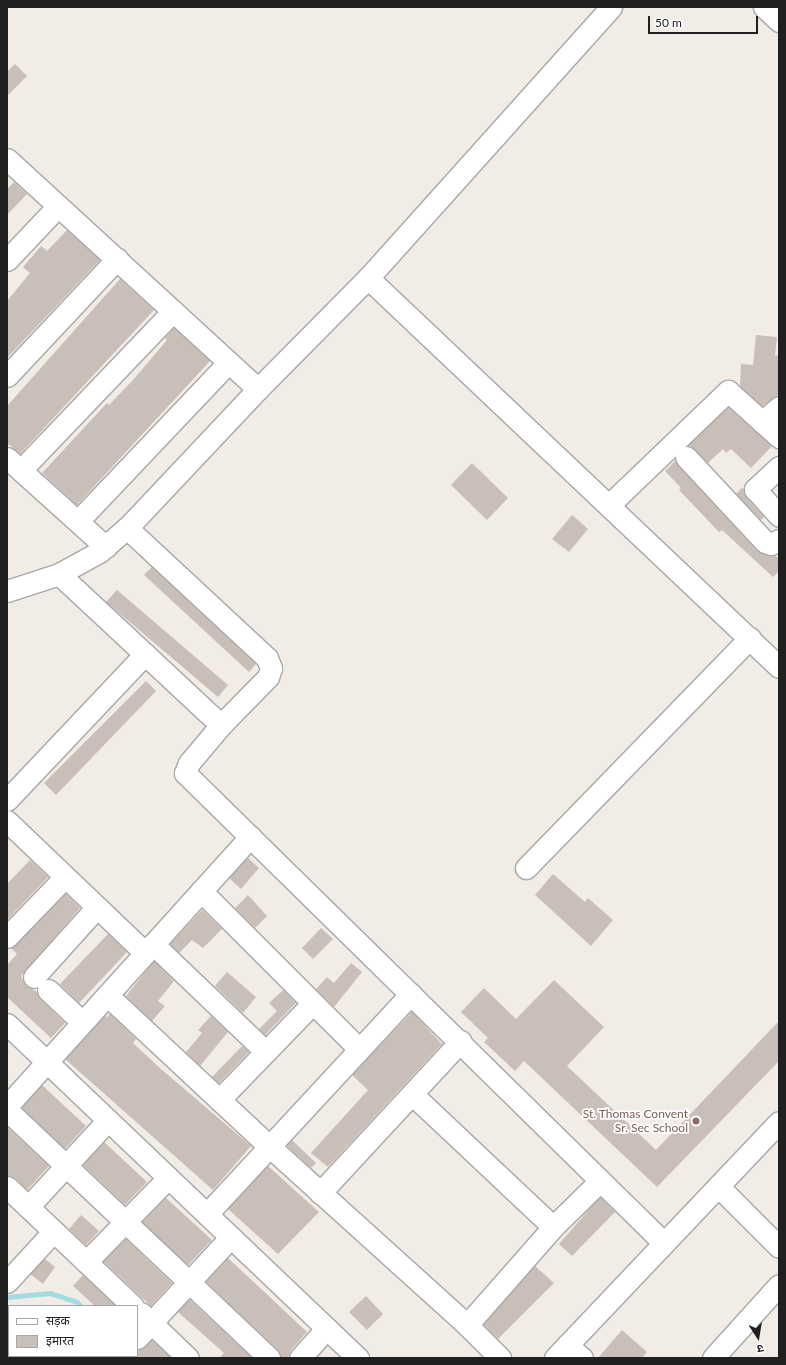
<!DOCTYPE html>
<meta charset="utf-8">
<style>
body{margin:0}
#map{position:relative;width:786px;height:1365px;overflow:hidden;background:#f2ece6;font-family:Lato,"Noto Sans Devanagari",sans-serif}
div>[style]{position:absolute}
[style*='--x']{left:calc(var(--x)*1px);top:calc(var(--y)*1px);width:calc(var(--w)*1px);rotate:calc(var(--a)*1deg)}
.stream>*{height:4.5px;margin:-2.25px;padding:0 2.25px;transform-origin:2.25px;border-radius:2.25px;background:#a2dce3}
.building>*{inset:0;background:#cabeb8}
.roads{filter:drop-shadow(1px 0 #a7a7a7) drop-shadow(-1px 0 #a7a7a7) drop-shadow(0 1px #a7a7a7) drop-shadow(0 -1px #a7a7a7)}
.minor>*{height:21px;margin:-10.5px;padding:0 10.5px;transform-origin:10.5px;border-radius:10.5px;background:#fff}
.dots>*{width:11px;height:11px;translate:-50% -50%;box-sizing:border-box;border:2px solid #fff;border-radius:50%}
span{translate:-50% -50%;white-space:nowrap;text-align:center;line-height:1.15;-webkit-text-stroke:3.5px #fff;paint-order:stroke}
.education-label{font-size:12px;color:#785e54}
.right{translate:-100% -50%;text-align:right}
.frame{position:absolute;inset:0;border:8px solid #202020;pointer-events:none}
.legend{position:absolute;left:8px;top:1305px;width:130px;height:52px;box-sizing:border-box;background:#fff;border:1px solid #a6a6a6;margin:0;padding:5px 7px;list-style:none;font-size:12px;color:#202020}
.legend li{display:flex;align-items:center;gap:8px;height:20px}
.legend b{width:20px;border:1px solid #a6a6a6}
.north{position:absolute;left:738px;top:1317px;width:40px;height:40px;-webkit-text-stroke:3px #fff;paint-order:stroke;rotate:168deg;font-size:11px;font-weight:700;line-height:16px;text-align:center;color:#202020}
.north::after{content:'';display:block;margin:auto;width:14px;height:18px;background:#202020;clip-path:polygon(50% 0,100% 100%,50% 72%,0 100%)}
.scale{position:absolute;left:648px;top:16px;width:110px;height:18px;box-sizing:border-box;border:2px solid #202020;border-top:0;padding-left:5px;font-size:12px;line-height:14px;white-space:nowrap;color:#202020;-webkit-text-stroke:3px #fff;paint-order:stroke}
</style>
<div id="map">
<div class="stream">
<i style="--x:7;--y:1297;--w:43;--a:-5.3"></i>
<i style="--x:50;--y:1293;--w:28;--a:18"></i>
<i style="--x:77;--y:1302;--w:6;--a:45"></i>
<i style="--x:92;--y:1358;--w:3;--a:-45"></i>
</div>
<div class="building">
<i style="clip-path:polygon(15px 64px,27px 76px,7px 96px,7px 72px)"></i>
<i style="clip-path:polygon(14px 182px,27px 194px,7px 215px,7px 189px)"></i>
<i style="clip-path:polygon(67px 230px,100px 260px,7px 358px,7px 301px,30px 273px,23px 267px,41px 246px,47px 251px)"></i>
<i style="clip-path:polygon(120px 279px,154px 310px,20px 454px,7px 443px,7px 406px)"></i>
<i style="clip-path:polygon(174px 328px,210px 361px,77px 505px,42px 473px,107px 403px,109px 405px,133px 380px,167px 340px,165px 338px)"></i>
<i style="clip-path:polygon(756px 335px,777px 337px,775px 356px,779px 355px,779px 395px,762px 406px,740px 386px,741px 364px,753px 365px)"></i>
<i style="clip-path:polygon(728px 407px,772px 446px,751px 468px,731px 449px,726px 453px,723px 449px,708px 463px,689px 445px)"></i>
<i style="clip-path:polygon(675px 461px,756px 550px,767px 555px,775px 555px,779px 559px,779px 571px,773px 577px,722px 530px,719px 532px,679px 490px,681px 488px,665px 471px)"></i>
<i style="clip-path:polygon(472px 463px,508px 498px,487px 520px,451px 485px)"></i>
<i style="clip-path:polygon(743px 487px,746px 497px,764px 517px,761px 520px,736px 494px)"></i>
<i style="clip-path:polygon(572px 515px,588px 529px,569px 552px,552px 539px)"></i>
<i style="clip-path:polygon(152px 567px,256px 664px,249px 672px,144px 575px)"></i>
<i style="clip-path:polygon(117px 590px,228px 685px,218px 697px,106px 602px)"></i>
<i style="clip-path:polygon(146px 681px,156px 691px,56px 795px,44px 783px)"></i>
<i style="clip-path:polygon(248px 858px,259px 868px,241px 889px,229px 878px)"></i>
<i style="clip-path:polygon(30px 860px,48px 877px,7px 920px,7px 884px)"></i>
<i style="clip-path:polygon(553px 874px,585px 902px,588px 898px,613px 920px,591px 946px,535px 895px)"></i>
<i style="clip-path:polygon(66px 894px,80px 908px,21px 976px,26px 986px,36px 991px,40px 999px,65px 1023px,51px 1038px,7px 997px,7px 965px,17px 954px,11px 948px)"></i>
<i style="clip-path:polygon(248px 895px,267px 916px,255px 928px,235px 908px)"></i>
<i style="clip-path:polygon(202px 910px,222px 929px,203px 948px,192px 940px,179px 953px,170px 944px)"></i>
<i style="clip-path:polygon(321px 928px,333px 939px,313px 959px,302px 948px)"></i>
<i style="clip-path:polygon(108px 934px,127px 952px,79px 1003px,60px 984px)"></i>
<i style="clip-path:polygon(154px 961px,174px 981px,158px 1001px,165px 1006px,152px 1021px,126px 996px)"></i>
<i style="clip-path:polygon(351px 963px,362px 972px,334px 1007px,316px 989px,327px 977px,334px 983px)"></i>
<i style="clip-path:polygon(227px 972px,256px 997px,243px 1013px,215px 986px)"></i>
<i style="clip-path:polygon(554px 980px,604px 1027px,567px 1066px,656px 1150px,779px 1021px,779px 1061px,657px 1187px,524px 1061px,515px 1071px,484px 1042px,488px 1038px,461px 1012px,484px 988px,516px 1019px)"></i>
<i style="clip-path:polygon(283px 990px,296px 1003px,265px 1035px,259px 1029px,277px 1011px,269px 1003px)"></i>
<i style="clip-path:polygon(412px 1012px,442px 1044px,328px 1167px,311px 1153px,368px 1090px,352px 1075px)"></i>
<i style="clip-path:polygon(110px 1014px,136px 1039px,133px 1043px,161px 1069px,251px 1146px,213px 1190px,65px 1059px,105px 1016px,107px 1017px)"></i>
<i style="clip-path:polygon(211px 1016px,228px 1032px,200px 1066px,186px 1052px,202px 1033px,198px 1030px)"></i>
<i style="clip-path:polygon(242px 1046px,249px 1052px,219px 1083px,212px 1077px)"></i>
<i style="clip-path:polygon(42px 1085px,86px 1126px,65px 1149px,22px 1108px)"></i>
<i style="clip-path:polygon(7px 1127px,49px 1166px,27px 1190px,15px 1178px,7px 1175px)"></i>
<i style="clip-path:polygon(292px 1140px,316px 1163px,311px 1168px,287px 1146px)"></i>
<i style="clip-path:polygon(104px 1142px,147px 1182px,125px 1205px,83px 1165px)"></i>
<i style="clip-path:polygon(268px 1166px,319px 1212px,278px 1254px,228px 1209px)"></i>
<i style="clip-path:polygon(600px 1197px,615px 1212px,572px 1256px,559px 1244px)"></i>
<i style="clip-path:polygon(166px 1198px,212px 1240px,188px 1265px,142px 1222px)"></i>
<i style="clip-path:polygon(81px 1215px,99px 1231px,86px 1245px,69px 1229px)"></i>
<i style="clip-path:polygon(126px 1239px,172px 1283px,151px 1306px,103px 1261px)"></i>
<i style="clip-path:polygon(228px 1258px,307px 1332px,291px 1350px,288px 1358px,281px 1358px,277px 1349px,206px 1282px)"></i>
<i style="clip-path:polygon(45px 1259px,55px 1267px,43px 1284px,30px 1274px)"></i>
<i style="clip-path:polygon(535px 1266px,554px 1283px,498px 1339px,483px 1324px)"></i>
<i style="clip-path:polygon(83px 1275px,116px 1306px,95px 1306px,73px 1286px)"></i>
<i style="clip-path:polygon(366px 1296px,383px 1314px,367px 1330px,349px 1312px)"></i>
<i style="clip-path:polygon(189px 1299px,252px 1358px,219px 1358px,224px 1353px,178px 1312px)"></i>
<i style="clip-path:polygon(622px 1330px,647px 1352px,642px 1358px,598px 1358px)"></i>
<i style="clip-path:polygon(152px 1340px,171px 1358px,134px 1358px,137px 1356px,137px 1350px,145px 1346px)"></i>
</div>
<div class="roads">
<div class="minor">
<i style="--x:764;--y:7;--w:21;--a:43"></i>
<i style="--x:7;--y:159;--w:340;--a:42.5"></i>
<i style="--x:7;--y:260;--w:74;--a:-46.6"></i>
<i style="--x:368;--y:278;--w:566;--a:43.42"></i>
<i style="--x:7;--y:376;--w:161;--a:-46.8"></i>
<i style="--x:762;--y:422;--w:23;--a:-41"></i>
<i style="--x:686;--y:457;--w:116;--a:47.1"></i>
<i style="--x:765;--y:542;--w:6;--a:18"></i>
<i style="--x:771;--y:544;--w:9;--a:-27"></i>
<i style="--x:7;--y:458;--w:133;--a:42"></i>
<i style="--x:779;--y:467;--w:33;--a:137"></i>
<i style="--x:755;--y:489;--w:36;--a:48"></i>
<i style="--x:21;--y:470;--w:220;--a:-46.3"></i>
<i style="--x:609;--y:505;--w:165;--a:-43.8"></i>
<i style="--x:728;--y:391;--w:69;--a:42"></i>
<i style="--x:78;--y:521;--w:219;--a:-46.5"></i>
<i style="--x:127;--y:528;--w:191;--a:42.9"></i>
<i style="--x:267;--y:658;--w:11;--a:68"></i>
<i style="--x:271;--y:668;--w:9;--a:108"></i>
<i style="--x:268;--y:677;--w:67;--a:134.4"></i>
<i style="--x:221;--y:725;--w:50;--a:130.1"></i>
<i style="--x:189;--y:763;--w:11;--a:112"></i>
<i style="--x:185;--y:773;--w:671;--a:44.46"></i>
<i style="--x:59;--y:574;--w:221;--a:43"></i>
<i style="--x:7;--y:591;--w:55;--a:-18.1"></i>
<i style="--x:59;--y:574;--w:46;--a:-28.8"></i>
<i style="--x:99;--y:552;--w:37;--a:-41"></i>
<i style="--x:127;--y:528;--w:191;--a:-46.7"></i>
<i style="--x:258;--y:389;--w:156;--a:-45.3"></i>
<i style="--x:368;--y:278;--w:364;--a:-48.1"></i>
<i style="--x:7;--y:800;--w:201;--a:-46.6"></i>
<i style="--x:7;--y:821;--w:191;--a:43.7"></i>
<i style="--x:526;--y:868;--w:321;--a:-45.8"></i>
<i style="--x:201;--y:891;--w:223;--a:45"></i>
<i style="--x:7;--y:937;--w:83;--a:-46"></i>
<i style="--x:153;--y:944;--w:156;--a:43.7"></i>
<i style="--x:34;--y:977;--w:94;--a:-48"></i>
<i style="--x:48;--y:990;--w:47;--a:43.3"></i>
<i style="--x:107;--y:995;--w:221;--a:43"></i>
<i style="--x:269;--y:1146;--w:267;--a:42.1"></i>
<i style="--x:467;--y:1325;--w:47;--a:45"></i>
<i style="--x:7;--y:1024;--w:485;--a:43.6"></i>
<i style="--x:413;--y:1095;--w:192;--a:43.3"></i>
<i style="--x:219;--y:1100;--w:134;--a:-45.9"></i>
<i style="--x:7;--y:1106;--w:363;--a:-47.9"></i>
<i style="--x:7;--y:1110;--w:361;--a:43.4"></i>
<i style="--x:718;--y:1186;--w:86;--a:45"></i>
<i style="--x:7;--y:1187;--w:173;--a:43.4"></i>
<i style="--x:320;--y:1193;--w:207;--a:-47.2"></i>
<i style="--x:28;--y:1207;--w:118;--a:-47.4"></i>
<i style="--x:207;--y:1214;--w:300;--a:-47.2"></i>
<i style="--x:86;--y:1262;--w:117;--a:-45.7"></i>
<i style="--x:7;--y:1282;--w:68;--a:-47.4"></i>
<i style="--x:141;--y:1313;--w:65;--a:43.8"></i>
<i style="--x:467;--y:1325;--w:130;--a:-48.7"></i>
<i style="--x:553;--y:1227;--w:66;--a:-44.4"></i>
<i style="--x:137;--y:1338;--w:138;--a:-47.1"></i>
<i style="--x:567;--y:1345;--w:20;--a:41"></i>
<i style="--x:120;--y:1358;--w:3;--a:-45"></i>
<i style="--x:300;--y:1358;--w:40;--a:-48"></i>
<i style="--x:555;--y:1358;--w:325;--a:-46.5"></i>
<i style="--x:713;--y:1358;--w:98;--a:-47.9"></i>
</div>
</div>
<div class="dots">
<i style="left:696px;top:1121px;background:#8d6e63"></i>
</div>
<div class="education-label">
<span class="right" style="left:688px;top:1121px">St. Thomas Convent<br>Sr. Sec School</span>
</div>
<div class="frame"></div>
<ul class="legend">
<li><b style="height:5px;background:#fff"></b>सड़क</li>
<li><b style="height:11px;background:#cabeb8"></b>इमारत</li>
</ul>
<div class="north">उ</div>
<div class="scale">50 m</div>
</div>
